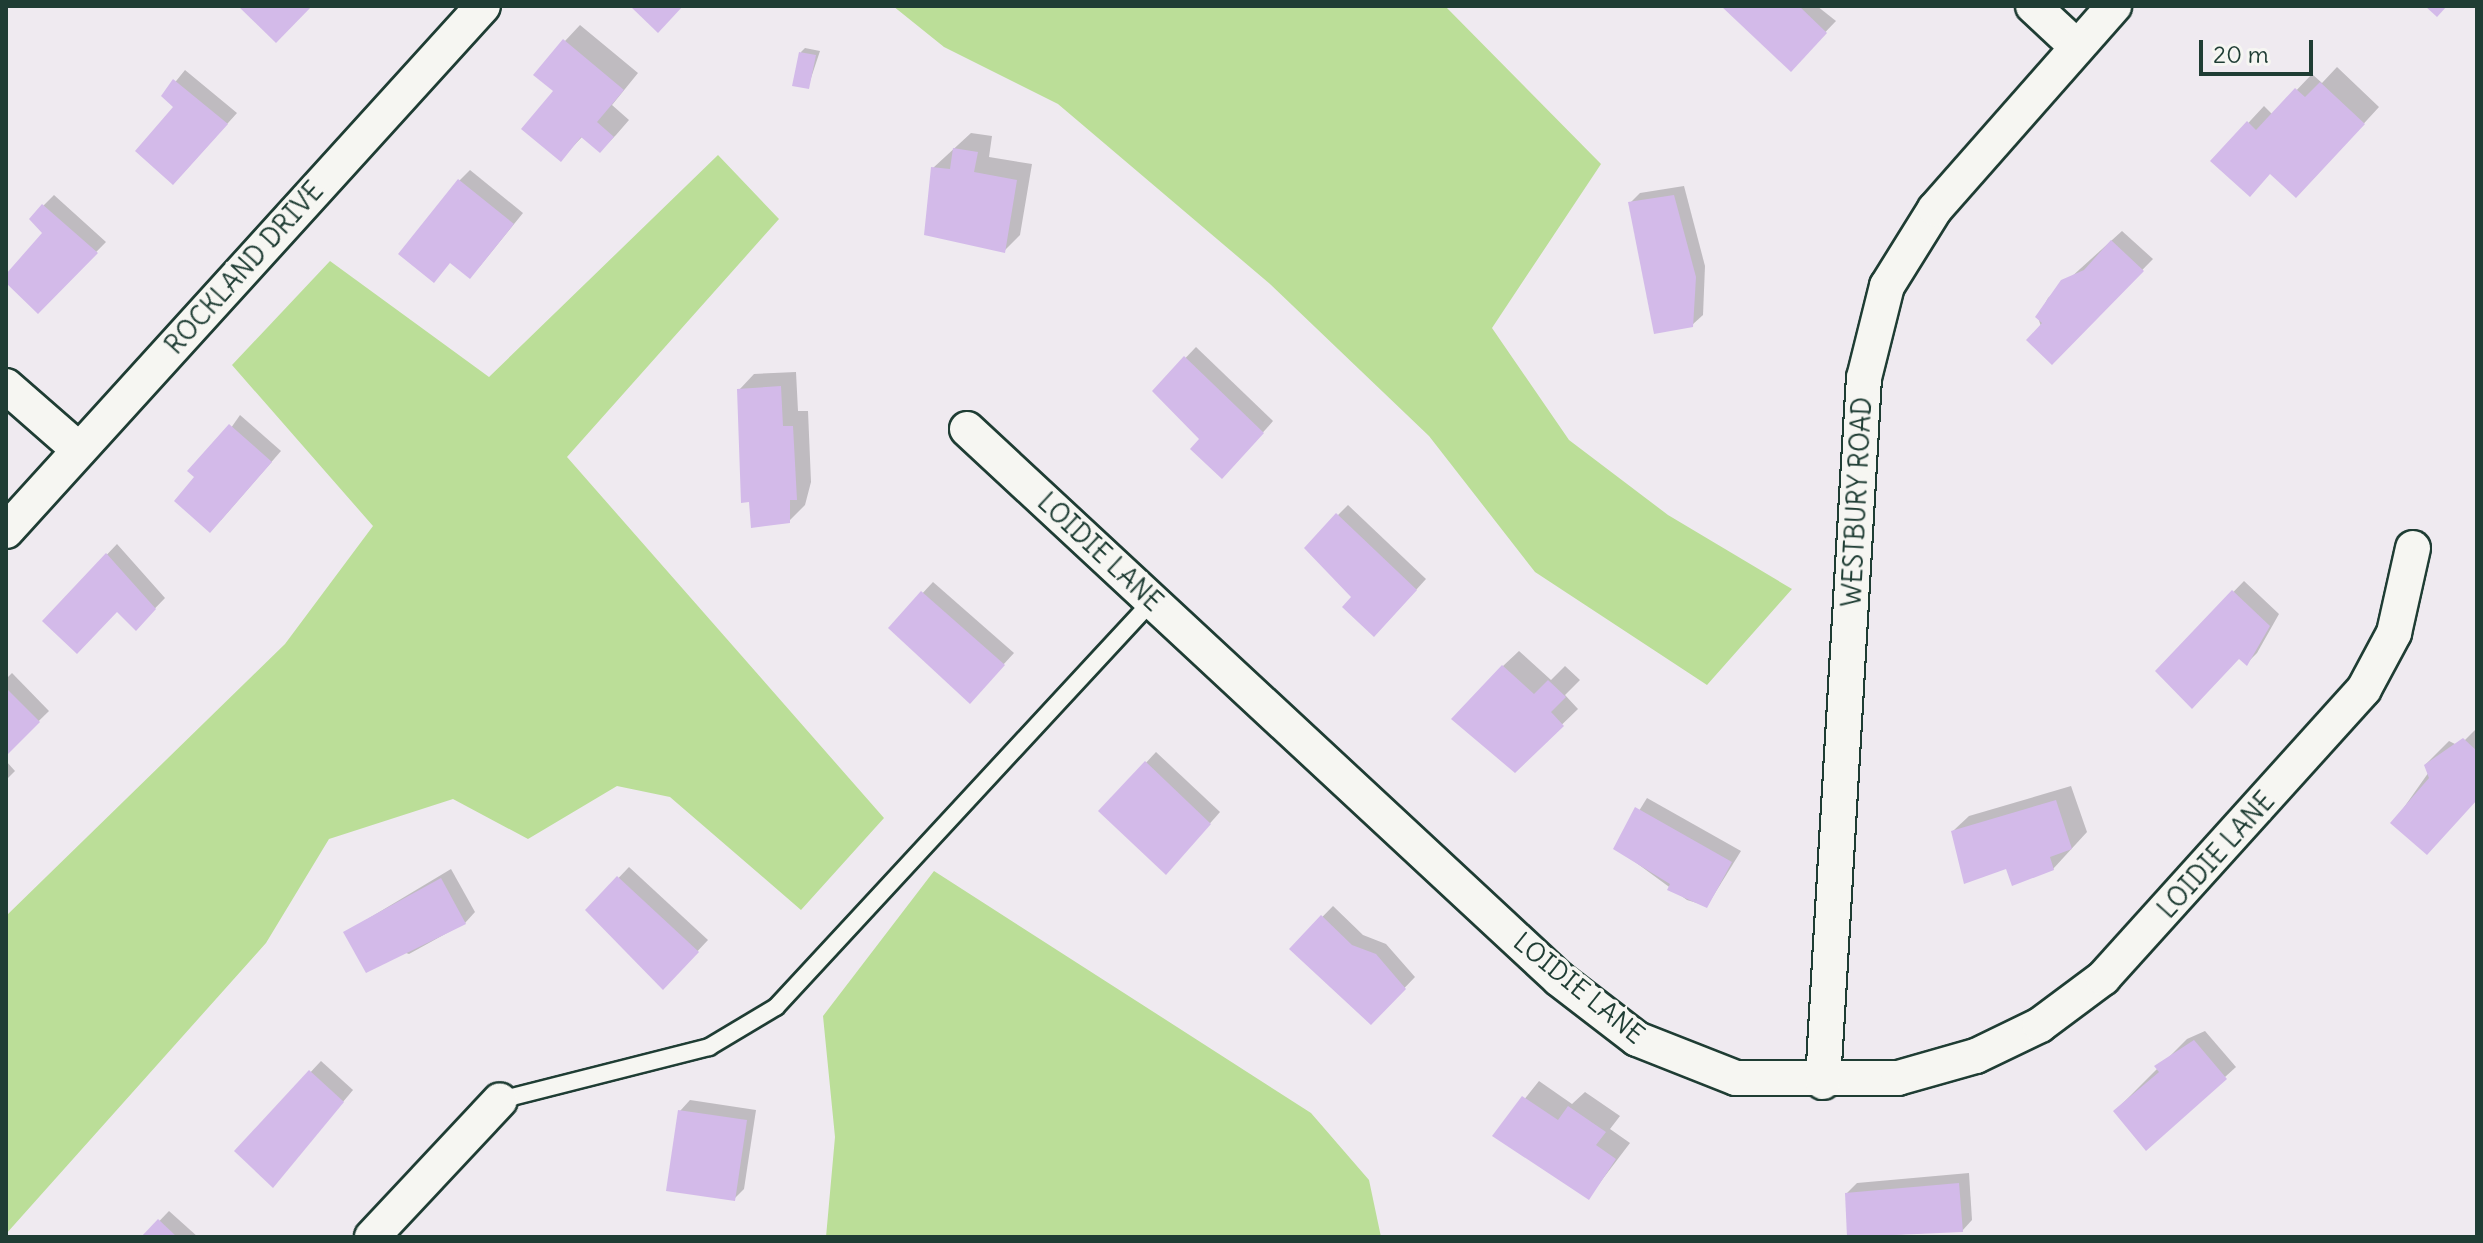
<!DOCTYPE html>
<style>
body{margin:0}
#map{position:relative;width:2483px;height:1243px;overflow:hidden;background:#efeaf0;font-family:Delius,sans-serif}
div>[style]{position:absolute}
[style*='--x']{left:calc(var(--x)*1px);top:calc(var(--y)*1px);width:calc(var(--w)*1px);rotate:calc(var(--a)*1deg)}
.green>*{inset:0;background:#bbde98}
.shadow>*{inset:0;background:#0003}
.building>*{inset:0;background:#d3bae9}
.roads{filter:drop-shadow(2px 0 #1f3d34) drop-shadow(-2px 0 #1f3d34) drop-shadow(0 2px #1f3d34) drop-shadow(0 -2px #1f3d34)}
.service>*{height:16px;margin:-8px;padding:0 8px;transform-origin:8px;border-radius:8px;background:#f6f6f2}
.minor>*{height:34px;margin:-17px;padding:0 17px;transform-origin:17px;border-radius:17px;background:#f6f6f2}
span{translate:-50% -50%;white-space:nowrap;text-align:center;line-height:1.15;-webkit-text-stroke:7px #f6f6f2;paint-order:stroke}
.street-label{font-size:26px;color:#1f3d34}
.frame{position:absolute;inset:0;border:8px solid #1f3d34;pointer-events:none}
.scale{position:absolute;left:2199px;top:40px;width:114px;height:36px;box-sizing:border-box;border:4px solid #1f3d34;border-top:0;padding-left:10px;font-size:24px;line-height:28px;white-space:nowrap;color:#1f3d34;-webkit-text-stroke:6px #f6f6f2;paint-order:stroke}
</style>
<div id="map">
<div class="green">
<i style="clip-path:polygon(893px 6px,1445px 6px,1601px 164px,1492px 328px,1569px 440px,1668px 515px,1792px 589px,1707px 685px,1535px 572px,1429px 436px,1270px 284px,1058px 104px,944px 47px)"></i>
<i style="clip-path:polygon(718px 155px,779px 219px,567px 457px,884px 818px,801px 910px,670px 797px,617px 786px,528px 839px,453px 799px,329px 839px,266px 943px,6px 1234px,6px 916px,285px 644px,373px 526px,232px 365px,330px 261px,489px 377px)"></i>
<i style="clip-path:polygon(934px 871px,1311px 1113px,1369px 1180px,1381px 1237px,826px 1237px,835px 1137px,823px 1016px)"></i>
</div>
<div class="shadow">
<i style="clip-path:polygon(1724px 6px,1817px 6px,1836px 21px,1790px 69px)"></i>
<i style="clip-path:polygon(580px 25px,638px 73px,612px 105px,629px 120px,616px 135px,600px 151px,583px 136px,561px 159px,565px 41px)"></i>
<i style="clip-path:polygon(805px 48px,820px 51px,808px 87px,801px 52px)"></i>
<i style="clip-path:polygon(2337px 67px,2379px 107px,2312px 180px,2213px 161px,2264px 106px,2273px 115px,2312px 74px,2322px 83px)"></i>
<i style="clip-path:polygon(185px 70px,237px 113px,184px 172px,176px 107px,164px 96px)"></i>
<i style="clip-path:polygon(971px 133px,992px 136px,989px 157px,1032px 164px,1020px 235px,1005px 250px,933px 168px)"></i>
<i style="clip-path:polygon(470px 170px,523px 213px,480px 266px,459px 181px)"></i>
<i style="clip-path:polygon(1684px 186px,1705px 266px,1703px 315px,1692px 325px,1630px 203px,1640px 193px)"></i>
<i style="clip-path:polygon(54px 195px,106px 242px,38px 311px,6px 277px,45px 233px,43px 206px)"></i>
<i style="clip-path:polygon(2122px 231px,2153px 259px,2052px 362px,2038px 317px,2048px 298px)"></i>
<i style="clip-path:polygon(1196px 347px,1273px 421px,1233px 466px,1155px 390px)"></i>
<i style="clip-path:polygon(796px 372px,798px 411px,808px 411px,811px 482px,805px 505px,789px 521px,739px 390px,754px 374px)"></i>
<i style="clip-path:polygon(240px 415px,281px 451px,221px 520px,197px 477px)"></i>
<i style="clip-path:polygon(1348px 505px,1426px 579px,1385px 624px,1354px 597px,1338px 515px)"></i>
<i style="clip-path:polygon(117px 544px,165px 598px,136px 628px,117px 609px,44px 621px)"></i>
<i style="clip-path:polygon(2244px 581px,2279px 614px,2257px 653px,2247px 663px,2239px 656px,2157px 671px)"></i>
<i style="clip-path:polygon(933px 582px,1014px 653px,980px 690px,891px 627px)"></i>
<i style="clip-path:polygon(1519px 651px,1551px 680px,1565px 666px,1580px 680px,1565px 695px,1578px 709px,1514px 771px,1503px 666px)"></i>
<i style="clip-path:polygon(12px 673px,49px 711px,6px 753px,6px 679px)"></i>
<i style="clip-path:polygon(2475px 730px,2477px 799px,2393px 823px,2431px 769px,2426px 764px,2449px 741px,2459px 746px)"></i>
<i style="clip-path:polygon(1156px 752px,1220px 812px,1176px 862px,1101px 811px)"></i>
<i style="clip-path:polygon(6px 761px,15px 771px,6px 780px)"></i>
<i style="clip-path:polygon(2071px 786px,2087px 832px,2053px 869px,2007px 867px,1953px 831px,1969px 816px)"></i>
<i style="clip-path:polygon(1647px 798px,1741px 851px,1707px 906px,1687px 900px,1616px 848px)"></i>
<i style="clip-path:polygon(629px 867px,708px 940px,663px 988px,588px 910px)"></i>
<i style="clip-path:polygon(451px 869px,475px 912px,465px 923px,409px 954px,346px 932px)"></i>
<i style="clip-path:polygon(1333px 906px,1363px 935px,1386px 944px,1415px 977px,1371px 1023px,1292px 948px)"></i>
<i style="clip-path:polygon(2205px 1031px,2236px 1067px,2147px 1148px,2115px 1111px,2187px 1039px)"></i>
<i style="clip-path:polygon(321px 1061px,353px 1090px,273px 1185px,237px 1151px)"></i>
<i style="clip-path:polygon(1539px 1081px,1572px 1104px,1585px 1092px,1620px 1116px,1610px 1129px,1630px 1143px,1589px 1197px,1495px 1136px)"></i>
<i style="clip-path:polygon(690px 1100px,756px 1110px,744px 1189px,734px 1199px,680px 1111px)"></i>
<i style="clip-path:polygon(1969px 1173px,1972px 1220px,1962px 1231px,1849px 1237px,1847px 1193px,1857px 1183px)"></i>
<i style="clip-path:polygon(169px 1211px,198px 1237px,144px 1237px)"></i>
</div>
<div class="building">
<i style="clip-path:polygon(238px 6px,312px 6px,276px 43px)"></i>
<i style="clip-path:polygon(630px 6px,683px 6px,658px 33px)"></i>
<i style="clip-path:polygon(1721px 6px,1799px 6px,1827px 33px,1791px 72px)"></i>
<i style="clip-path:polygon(2425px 6px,2447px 6px,2437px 17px)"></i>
<i style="clip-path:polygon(563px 39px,624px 90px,597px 122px,614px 137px,600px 153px,581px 137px,561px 162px,521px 129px,553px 91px,533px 75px)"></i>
<i style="clip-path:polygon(799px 52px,816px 55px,809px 89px,792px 86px)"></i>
<i style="clip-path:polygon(173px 79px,228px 124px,173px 185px,135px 151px,173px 107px,161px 96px)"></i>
<i style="clip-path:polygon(2320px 82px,2365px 124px,2296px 198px,2270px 174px,2250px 197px,2210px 161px,2247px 121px,2256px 130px,2295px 88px,2305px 97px)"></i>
<i style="clip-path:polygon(953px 148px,978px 152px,974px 172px,1017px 180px,1005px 253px,924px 235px,931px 167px,950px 169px)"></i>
<i style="clip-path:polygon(458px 179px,514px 224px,470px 279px,450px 263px,434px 283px,398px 254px)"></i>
<i style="clip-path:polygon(1674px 195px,1696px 277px,1693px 327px,1654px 334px,1628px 202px)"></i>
<i style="clip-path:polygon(42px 204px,98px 253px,38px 314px,6px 283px,6px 274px,42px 233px,29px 219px)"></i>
<i style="clip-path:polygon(2111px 240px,2144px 271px,2052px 365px,2026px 340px,2042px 323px,2035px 317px,2061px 280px,2084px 270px)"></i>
<i style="clip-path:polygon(1184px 356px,1264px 433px,1222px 479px,1190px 449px,1199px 439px,1152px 391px)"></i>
<i style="clip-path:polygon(781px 386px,783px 426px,793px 426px,797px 500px,790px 500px,790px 523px,751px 528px,749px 502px,741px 503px,737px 389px)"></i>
<i style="clip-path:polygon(229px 424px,272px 462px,210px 533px,174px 501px,194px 477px,187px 471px)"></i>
<i style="clip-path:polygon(1336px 513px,1417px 590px,1374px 637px,1342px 607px,1351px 597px,1304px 548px)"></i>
<i style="clip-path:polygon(106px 553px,156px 609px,136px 631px,117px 612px,77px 654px,42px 621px)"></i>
<i style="clip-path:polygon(2232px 590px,2270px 626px,2247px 666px,2239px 659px,2192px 709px,2155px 671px)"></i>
<i style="clip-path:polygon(921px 591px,1005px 665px,970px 704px,888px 628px)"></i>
<i style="clip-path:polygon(1502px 665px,1534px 694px,1548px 680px,1566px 697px,1551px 712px,1564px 726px,1515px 773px,1451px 719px)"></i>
<i style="clip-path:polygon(6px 688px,40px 722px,6px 756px)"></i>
<i style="clip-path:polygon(2463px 738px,2477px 751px,2477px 800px,2427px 855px,2390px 823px,2429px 778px,2424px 765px)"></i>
<i style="clip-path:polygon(1145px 761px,1211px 824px,1166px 875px,1098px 811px)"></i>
<i style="clip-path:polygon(2056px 800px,2072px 849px,2050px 857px,2054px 870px,2012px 886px,2006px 869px,1964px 884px,1951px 831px)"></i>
<i style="clip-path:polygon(1635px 807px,1732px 862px,1707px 908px,1667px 890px,1670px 884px,1613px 849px)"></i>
<i style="clip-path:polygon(617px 876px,699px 952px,663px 990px,585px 910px)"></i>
<i style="clip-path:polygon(441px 878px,466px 924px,366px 973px,343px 932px)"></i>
<i style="clip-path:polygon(1321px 915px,1352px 945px,1376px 954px,1406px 989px,1371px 1025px,1289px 949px)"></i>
<i style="clip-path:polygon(2194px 1040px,2227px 1079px,2146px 1151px,2113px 1111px,2159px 1072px,2154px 1066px)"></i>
<i style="clip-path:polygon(309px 1070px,344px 1102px,273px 1188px,234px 1151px)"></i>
<i style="clip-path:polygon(1522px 1096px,1558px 1120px,1568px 1106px,1606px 1132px,1596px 1145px,1616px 1159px,1589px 1200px,1492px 1136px)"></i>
<i style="clip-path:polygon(678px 1110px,747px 1120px,735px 1201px,666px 1191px)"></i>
<i style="clip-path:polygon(1959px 1183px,1963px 1232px,1847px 1237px,1845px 1193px)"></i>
<i style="clip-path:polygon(158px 1219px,177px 1237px,141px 1237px)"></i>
</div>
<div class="roads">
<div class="service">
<i style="--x:500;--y:1100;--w:216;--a:-14.2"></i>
<i style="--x:709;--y:1047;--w:78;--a:-30.8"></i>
<i style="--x:776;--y:1007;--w:555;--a:-47.19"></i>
</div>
<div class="minor">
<i style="--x:2033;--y:6;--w:60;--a:43"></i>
<i style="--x:6;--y:386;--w:97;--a:41.2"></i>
<i style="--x:967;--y:429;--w:808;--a:42.89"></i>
<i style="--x:1559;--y:979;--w:98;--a:37.6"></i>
<i style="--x:1637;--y:1039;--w:106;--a:21.5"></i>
<i style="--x:1736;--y:1078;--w:162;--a:0"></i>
<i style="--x:1898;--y:1078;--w:81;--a:-15.8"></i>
<i style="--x:1976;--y:1056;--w:71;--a:-25.8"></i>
<i style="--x:2040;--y:1025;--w:79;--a:-36.7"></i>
<i style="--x:2103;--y:978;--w:389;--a:-47.9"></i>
<i style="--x:2364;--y:689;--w:64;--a:-61.8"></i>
<i style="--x:2394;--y:633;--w:87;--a:-77.4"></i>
<i style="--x:6;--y:531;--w:709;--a:-47.74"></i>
<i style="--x:1823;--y:1082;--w:705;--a:-86.67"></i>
<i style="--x:1864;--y:378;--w:95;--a:-76"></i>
<i style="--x:1887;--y:286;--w:91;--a:-58.1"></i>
<i style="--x:1935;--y:209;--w:271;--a:-48.6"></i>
<i style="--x:372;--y:1237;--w:187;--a:-46.9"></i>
</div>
</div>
<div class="street-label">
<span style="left:244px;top:268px;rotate:-48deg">ROCKLAND DRIVE</span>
<span style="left:1857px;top:502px;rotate:-87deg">WESTBURY ROAD</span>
<span style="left:1100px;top:552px;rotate:43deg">LOIDIE LANE</span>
<span style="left:2216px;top:855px;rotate:-48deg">LOIDIE LANE</span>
<span style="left:1579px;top:988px;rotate:39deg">LOIDIE LANE</span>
</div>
<div class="frame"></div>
<div class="scale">20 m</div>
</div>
